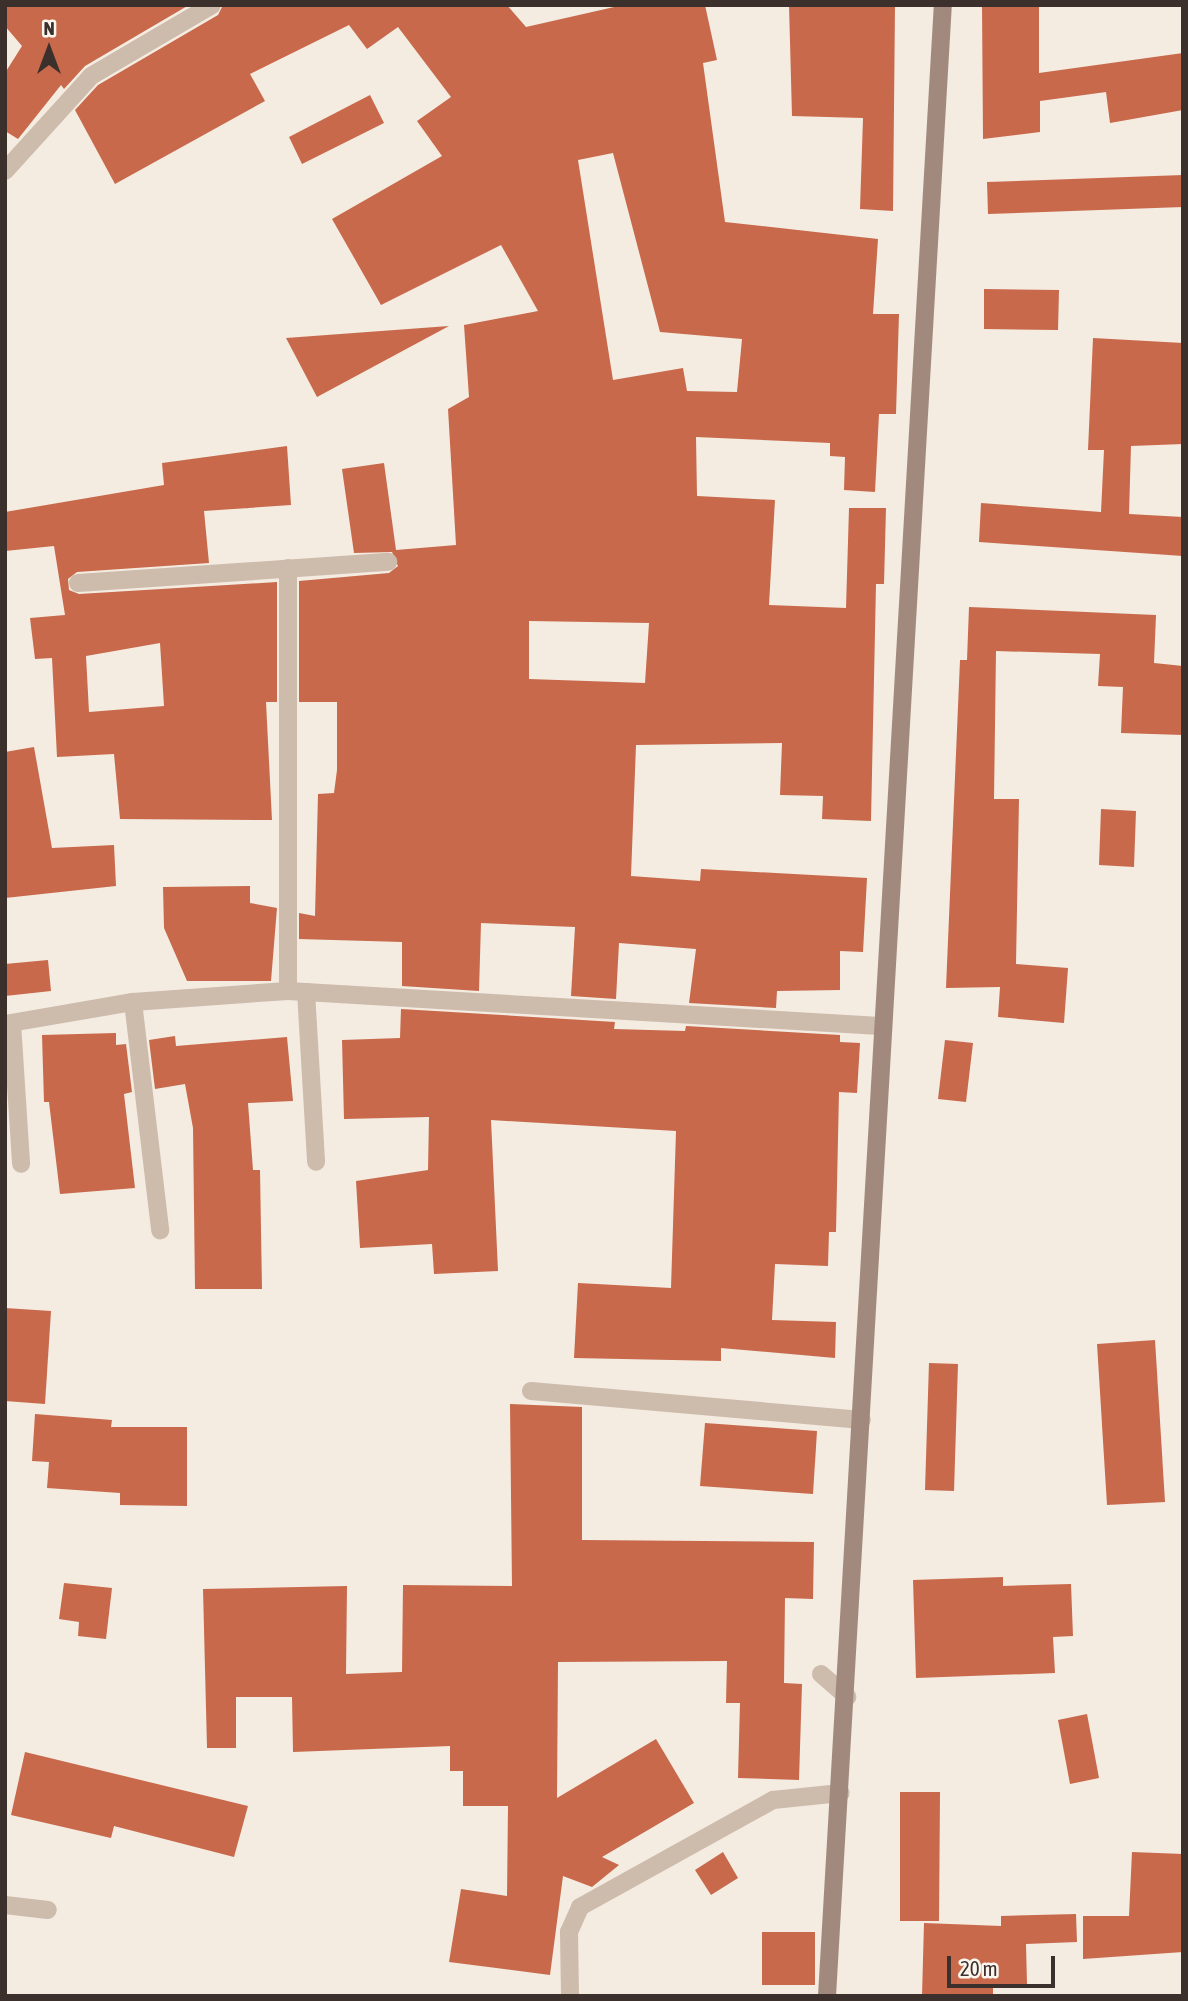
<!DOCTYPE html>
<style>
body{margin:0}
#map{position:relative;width:1188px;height:2001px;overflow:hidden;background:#f4ebe1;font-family:"Asap Condensed",sans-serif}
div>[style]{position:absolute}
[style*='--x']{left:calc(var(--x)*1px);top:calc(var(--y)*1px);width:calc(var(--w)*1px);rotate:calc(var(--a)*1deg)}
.building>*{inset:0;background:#c8694b}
.street>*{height:18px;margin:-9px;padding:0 9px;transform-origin:9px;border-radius:9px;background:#cdbbac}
.secondary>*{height:18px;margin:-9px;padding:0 9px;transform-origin:9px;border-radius:9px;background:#a18a7d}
span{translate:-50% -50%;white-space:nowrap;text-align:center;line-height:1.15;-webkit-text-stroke:5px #fbf5ee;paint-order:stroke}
.frame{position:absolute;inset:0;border:7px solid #3b302b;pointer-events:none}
.north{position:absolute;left:14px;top:14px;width:70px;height:70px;-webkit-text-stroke:5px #fbf5ee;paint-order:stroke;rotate:0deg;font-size:19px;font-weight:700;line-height:28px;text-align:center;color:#3b302b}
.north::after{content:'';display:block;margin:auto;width:24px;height:32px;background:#3b302b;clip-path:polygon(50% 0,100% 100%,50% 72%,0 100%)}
.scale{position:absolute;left:947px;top:1956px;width:108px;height:32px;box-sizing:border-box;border:4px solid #3b302b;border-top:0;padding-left:9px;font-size:21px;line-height:24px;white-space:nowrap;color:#3b302b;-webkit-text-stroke:5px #fbf5ee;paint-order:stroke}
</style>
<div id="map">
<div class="building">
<i style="clip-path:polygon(5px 5px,189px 5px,85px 66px,64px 89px,61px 85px,18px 139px,5px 131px,5px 73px,22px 46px,5px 26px)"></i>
<i style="clip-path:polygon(evenodd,223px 5px,507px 5px,526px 27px,623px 5px,705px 5px,717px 60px,703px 63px,725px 222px,878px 239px,873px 314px,899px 314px,896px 414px,879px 414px,875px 492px,844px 490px,845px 457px,830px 456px,830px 443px,696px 437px,697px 496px,775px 500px,769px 605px,846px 608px,849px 508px,886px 508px,884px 584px,876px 584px,871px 821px,822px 819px,823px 796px,780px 795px,782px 743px,636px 745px,631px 876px,700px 881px,701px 869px,867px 878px,863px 952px,840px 951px,840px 990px,777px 991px,776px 1008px,689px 1003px,696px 949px,619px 943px,616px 999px,571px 996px,575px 927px,481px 923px,479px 991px,402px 986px,402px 942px,299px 939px,299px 913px,315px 916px,318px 794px,334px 793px,337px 770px,337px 702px,299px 702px,299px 581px,389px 573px,398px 566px,392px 552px,354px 553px,342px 469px,384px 463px,396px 550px,456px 545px,448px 409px,469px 397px,464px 325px,538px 311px,501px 245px,381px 305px,332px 219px,442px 156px,417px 121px,451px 97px,398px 27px,367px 49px,349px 25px,250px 74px,265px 101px,115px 184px,75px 110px,98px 85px,218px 15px,223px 5px,613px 153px,660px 332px,742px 339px,737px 392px,687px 391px,683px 368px,613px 380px,578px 160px,613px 153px,223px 5px,529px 621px,649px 623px,645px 683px,529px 679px,529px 621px)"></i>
<i style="clip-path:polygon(789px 5px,895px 5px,893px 211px,860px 209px,863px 118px,792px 116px)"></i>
<i style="clip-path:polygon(982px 5px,1039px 5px,1039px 73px,1183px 53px,1183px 110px,1110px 123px,1106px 92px,1040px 101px,1040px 132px,983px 139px)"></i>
<i style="clip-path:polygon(370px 95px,384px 123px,302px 164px,289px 137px)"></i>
<i style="clip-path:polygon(1183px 175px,1183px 207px,988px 214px,987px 182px)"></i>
<i style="clip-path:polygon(984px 289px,1059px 290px,1058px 330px,984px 329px)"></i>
<i style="clip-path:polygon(449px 326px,317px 397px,286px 338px)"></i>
<i style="clip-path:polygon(1093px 338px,1183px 343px,1183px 444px,1131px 446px,1129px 514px,1183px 517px,1183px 556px,979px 542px,981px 503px,1101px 512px,1104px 450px,1088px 450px)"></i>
<i style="clip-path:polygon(evenodd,287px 446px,291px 505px,204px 511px,209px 563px,77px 572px,68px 579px,69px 590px,79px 594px,277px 582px,277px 702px,266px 702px,272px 820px,120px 819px,114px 754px,57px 757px,52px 658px,35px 659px,30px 618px,65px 615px,54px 546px,5px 551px,5px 512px,164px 485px,162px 463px,287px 446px,160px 643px,164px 706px,89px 712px,86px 656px,160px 643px)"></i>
<i style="clip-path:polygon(969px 607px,1156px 615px,1154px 663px,1183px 666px,1183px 735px,1121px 733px,1123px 687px,1098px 686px,1100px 654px,996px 651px,994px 799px,1019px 799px,1016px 964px,1068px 968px,1064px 1023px,998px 1017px,1000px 987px,946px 988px,960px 660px,967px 660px)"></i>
<i style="clip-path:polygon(34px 747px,52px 848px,114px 845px,116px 886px,5px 898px,5px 752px)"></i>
<i style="clip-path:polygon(1101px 809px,1136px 811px,1134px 867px,1099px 865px)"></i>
<i style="clip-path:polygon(250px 886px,250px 903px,277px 908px,271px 981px,187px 981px,164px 928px,163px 887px)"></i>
<i style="clip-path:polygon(48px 960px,51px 991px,5px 996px,5px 964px)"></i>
<i style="clip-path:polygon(401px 1009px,615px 1022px,614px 1029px,685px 1031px,686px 1026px,840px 1035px,840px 1042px,860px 1043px,857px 1093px,839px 1092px,836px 1232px,829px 1232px,828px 1266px,775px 1264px,772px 1320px,836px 1322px,835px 1358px,721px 1348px,721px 1361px,574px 1358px,578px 1283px,671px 1288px,676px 1131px,491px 1120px,498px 1271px,434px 1274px,432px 1244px,360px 1248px,356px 1181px,428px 1170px,429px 1117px,344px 1119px,342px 1040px,400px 1038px)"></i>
<i style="clip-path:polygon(116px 1033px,116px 1045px,126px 1044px,132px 1092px,124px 1094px,135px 1188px,60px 1194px,49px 1102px,44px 1102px,42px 1035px)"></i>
<i style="clip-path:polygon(175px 1036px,176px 1046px,287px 1037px,293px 1101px,248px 1103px,253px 1170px,260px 1170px,262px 1289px,195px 1289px,193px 1128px,185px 1084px,155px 1089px,149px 1040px)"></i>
<i style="clip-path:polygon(945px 1040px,973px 1043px,966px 1102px,938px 1099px)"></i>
<i style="clip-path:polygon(5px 1308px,51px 1311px,45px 1404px,5px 1401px)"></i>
<i style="clip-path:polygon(1155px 1340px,1165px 1502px,1107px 1505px,1097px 1344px)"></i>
<i style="clip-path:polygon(929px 1363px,958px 1364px,954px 1491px,925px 1490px)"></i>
<i style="clip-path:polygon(510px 1404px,582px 1407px,582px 1540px,814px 1542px,813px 1599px,785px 1598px,784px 1683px,802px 1684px,799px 1780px,738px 1778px,740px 1703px,726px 1703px,727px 1661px,558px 1662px,557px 1798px,656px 1739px,694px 1803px,602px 1857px,619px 1865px,592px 1887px,563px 1876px,550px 1975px,449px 1962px,461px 1889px,507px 1896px,508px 1806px,463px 1806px,463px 1771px,450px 1771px,450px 1746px,293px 1752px,292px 1697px,236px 1697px,236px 1748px,207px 1748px,203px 1589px,347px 1586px,346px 1674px,402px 1672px,403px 1585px,512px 1586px)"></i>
<i style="clip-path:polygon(35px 1414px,112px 1420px,111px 1427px,187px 1427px,187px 1506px,120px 1505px,120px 1493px,47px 1488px,49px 1462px,32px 1461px)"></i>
<i style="clip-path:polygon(705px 1423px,817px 1431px,813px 1494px,700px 1486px)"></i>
<i style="clip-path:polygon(1003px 1577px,1003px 1586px,1071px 1584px,1073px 1636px,1053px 1637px,1055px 1673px,916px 1678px,913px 1580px)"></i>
<i style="clip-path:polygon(64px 1583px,112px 1588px,106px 1639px,78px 1636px,79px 1622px,59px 1619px)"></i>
<i style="clip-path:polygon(1087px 1714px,1099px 1778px,1070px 1784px,1058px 1720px)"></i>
<i style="clip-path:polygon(25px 1752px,248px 1806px,234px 1857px,114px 1826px,111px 1838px,11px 1815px)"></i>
<i style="clip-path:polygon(900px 1792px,940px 1792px,939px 1921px,900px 1921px)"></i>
<i style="clip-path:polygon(723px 1852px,738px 1878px,711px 1895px,695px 1870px)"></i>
<i style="clip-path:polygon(1132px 1852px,1183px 1854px,1183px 1952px,1083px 1959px,1083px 1916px,1129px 1916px)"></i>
<i style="clip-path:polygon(1076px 1914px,1077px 1942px,1026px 1944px,1027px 1984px,993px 1984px,993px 1996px,922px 1996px,924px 1923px,1001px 1926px,1001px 1916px)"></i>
<i style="clip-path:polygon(762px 1932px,815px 1932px,815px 1985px,762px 1985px)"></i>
</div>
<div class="street">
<i style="--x:5;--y:171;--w:128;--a:-47.8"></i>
<i style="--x:91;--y:76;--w:140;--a:-30.4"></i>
<i style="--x:288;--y:568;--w:423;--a:90"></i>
<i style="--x:78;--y:583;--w:311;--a:-3.9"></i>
<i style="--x:306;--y:992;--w:170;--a:86.6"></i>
<i style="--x:133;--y:1002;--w:230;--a:83.2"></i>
<i style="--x:12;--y:1023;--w:141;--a:86.3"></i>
<i style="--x:5;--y:1024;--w:130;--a:-9.8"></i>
<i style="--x:133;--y:1002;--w:155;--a:-4.1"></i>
<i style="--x:288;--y:991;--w:593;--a:3.38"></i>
<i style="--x:531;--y:1391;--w:332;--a:5"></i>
<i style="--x:821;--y:1674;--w:35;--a:41"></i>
<i style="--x:5;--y:1905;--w:43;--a:6.6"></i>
<i style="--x:570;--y:1996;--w:64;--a:-90.9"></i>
<i style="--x:569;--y:1932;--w:27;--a:-66"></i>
<i style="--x:580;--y:1907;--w:221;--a:-29"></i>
<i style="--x:773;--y:1800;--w:68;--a:-5.9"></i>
</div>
<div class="secondary">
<i style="--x:827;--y:1996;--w:1994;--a:-86.67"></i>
</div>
<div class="frame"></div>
<div class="north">N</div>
<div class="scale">20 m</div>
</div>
